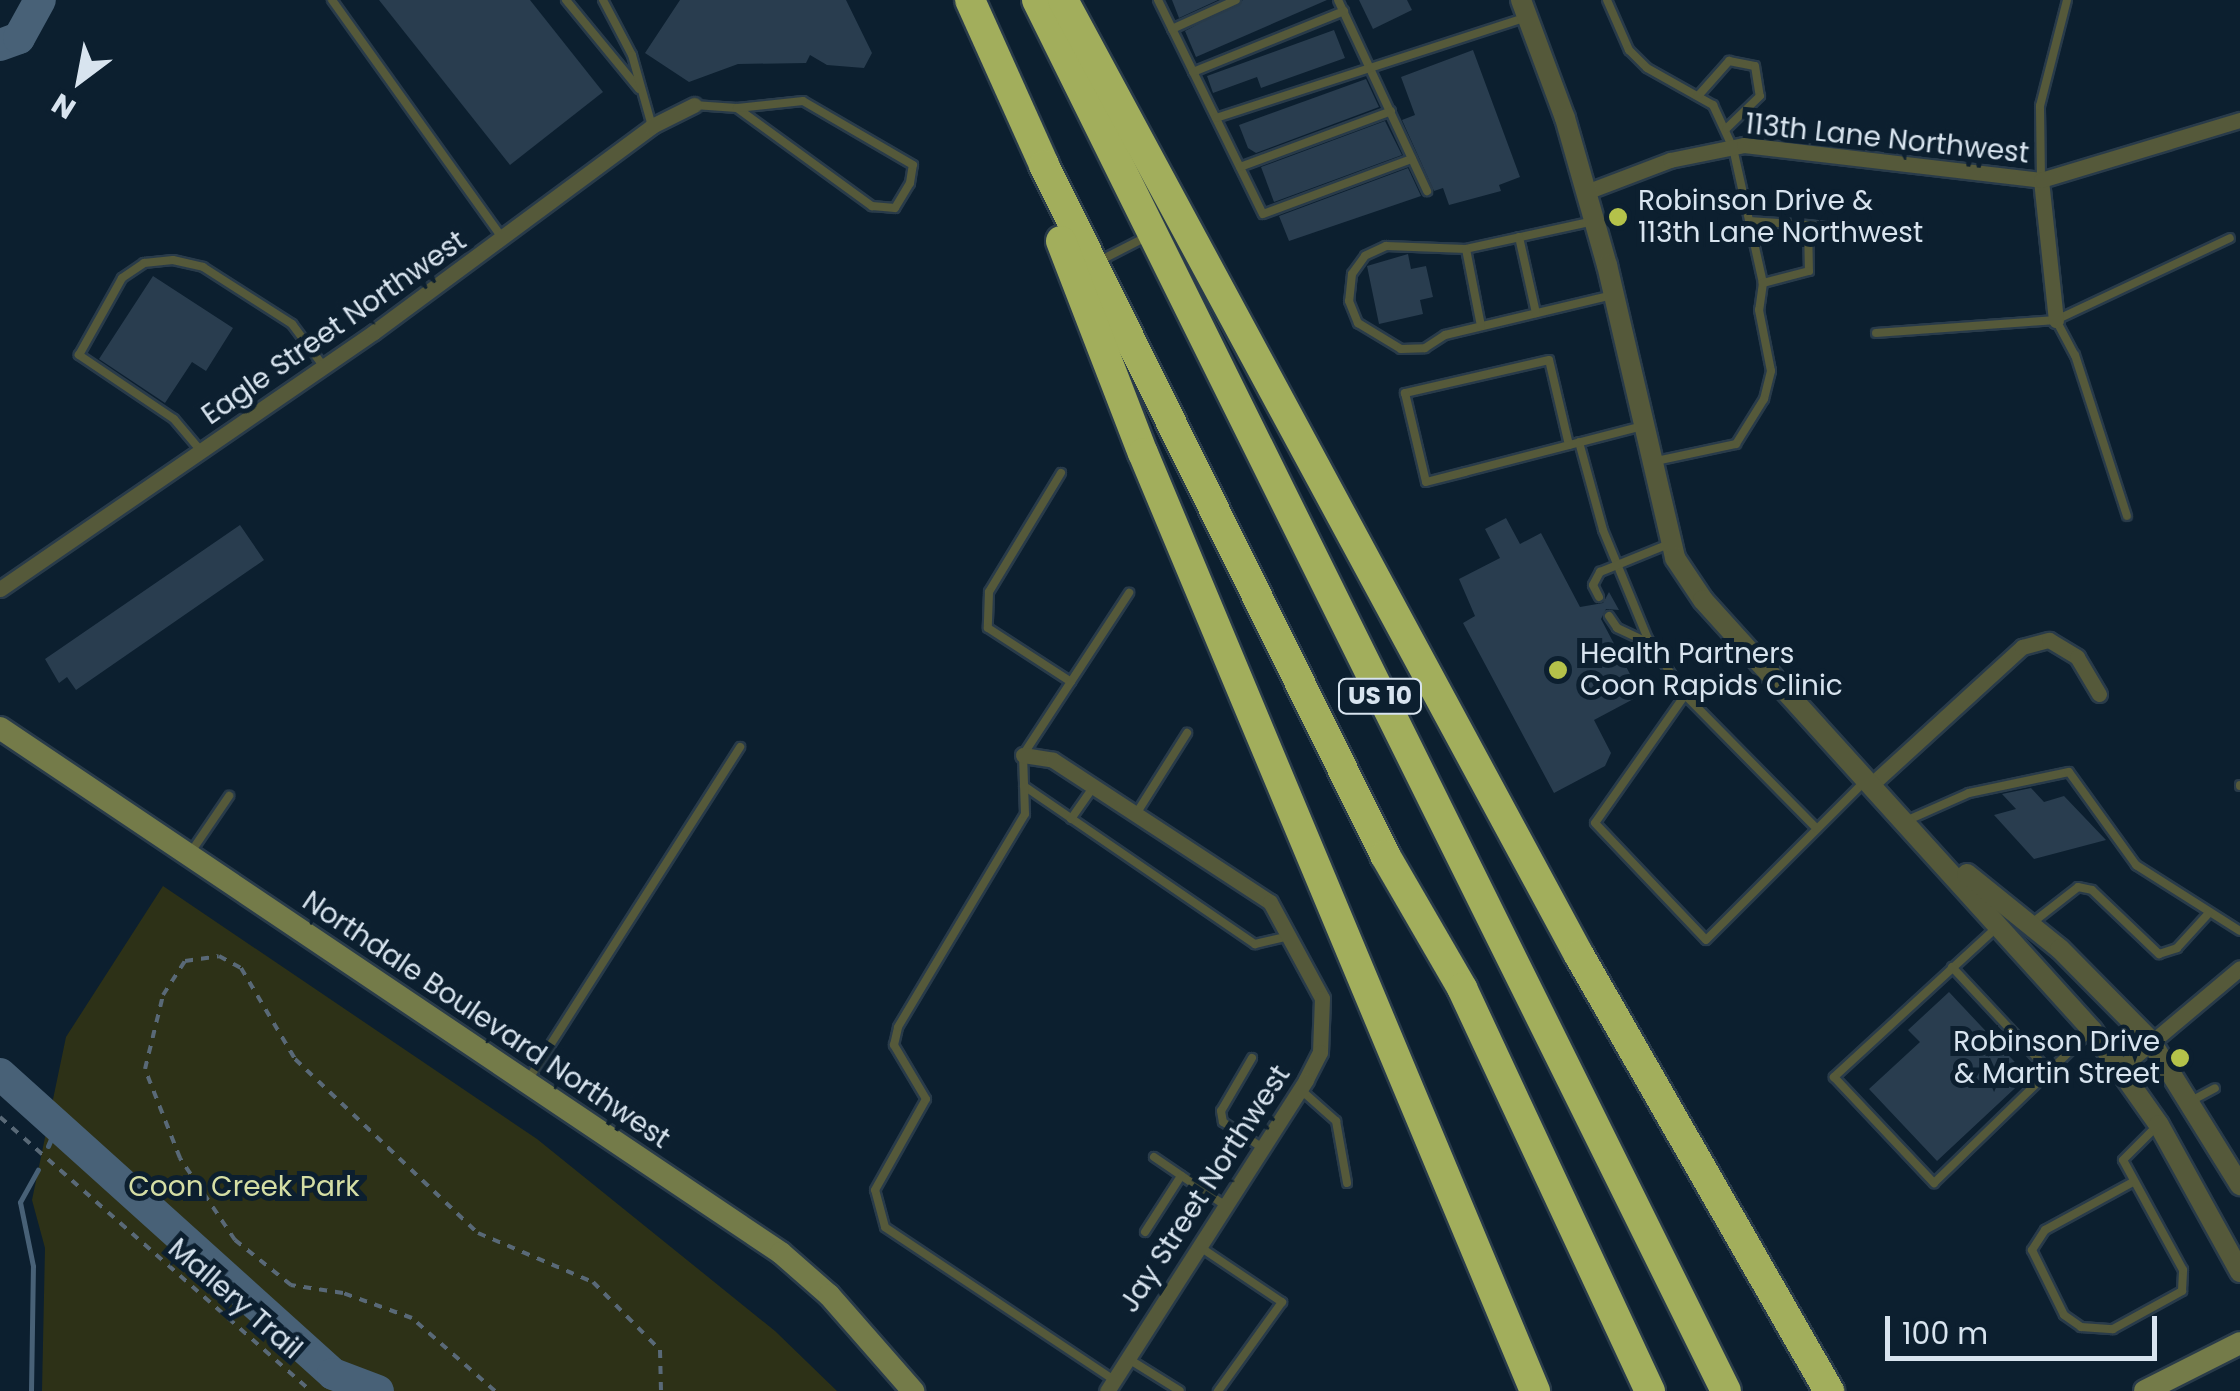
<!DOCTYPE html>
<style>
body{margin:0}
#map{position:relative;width:2240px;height:1391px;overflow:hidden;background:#0c1f2f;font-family:Poppins,sans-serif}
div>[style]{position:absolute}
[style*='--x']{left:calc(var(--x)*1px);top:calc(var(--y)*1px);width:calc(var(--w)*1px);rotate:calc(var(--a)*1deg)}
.green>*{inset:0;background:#2d3117}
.stream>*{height:5px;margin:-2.5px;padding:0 2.5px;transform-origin:2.5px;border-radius:2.5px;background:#486177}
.river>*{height:32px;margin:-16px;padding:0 16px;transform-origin:16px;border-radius:16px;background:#486177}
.building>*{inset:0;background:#293d4f}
.path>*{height:4px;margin-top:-2px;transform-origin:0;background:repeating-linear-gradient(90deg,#596977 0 8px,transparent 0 16px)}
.roads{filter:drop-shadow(2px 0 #293b4a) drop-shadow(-2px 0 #293b4a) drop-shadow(0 2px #293b4a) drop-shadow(0 -2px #293b4a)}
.service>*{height:8px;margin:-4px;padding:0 4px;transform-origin:4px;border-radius:4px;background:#55593a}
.minor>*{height:15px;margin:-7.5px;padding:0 7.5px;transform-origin:7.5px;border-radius:7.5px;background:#55593a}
.tertiary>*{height:20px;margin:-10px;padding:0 10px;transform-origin:10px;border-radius:10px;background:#55593a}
.secondary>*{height:22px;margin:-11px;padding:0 11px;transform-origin:11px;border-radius:11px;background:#747b49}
.motorway>*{height:30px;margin:-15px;padding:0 15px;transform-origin:15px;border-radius:15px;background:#a2ae5c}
.dots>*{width:28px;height:28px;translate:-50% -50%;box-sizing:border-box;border:5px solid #0c1f2f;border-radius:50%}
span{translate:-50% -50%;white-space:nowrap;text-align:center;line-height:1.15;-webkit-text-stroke:10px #0c1f2f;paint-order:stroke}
.shield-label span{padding:2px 8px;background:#0c1f2f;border:2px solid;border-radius:8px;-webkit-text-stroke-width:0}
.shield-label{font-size:25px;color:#d8e4ef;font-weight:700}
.street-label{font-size:28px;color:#d8e4ef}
.poi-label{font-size:28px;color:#d8e4ef}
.left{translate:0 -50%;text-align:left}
.right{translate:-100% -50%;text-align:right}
.park-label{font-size:28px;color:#d5dea4}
.north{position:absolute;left:30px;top:30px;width:100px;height:100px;-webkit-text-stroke:8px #0c1f2f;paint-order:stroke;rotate:212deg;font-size:28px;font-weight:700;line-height:40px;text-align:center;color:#d8e4ef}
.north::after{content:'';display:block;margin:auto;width:35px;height:45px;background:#d8e4ef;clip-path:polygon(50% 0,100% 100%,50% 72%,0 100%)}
.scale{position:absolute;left:1885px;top:1316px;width:272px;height:45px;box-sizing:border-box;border:5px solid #d8e4ef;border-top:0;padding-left:12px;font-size:30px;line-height:35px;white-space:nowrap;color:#d8e4ef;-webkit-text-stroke:8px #0c1f2f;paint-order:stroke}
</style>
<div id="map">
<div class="green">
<i style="clip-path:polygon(163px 886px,537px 1139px,775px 1331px,837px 1391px,42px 1391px,45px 1248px,32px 1200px,66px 1037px)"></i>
</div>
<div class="stream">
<i style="--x:48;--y:1146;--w:26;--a:-67"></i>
<i style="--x:31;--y:1391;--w:125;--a:-89.1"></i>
<i style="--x:33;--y:1266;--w:65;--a:-101.5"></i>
<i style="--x:20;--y:1202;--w:37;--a:-61"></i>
</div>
<div class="river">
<i style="--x:0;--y:45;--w:20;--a:-20"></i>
<i style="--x:19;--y:38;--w:43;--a:-61.1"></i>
<i style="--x:0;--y:1074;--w:448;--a:42"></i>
<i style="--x:333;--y:1374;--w:48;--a:20.7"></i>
</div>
<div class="building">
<i style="clip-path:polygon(379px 0,530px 0,603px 92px,510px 165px)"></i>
<i style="clip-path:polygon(680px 0,846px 0,872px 53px,864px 68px,827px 65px,810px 55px,806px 63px,738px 64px,689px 82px,645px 53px)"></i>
<i style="clip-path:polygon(1172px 0,1218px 0,1179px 18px)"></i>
<i style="clip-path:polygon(1243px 0,1327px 0,1196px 57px,1185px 31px)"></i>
<i style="clip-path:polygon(1359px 0,1407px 0,1412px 10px,1373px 29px)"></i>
<i style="clip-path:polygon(1334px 30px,1345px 58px,1261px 88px,1257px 77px,1213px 93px,1207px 76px)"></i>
<i style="clip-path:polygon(1473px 50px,1520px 177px,1499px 185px,1501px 191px,1449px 205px,1443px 188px,1434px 191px,1402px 120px,1415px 115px,1401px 77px)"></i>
<i style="clip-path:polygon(1366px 79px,1379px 107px,1256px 153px,1248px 148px,1239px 125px)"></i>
<i style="clip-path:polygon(1385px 121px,1402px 155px,1274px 202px,1261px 167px)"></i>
<i style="clip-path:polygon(1408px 168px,1421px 196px,1289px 241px,1279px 216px)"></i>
<i style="clip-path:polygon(1408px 254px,1411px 269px,1426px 266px,1433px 297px,1420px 300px,1423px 314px,1379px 324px,1367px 266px)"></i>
<i style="clip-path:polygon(153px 276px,233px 328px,206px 371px,192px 362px,165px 403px,99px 359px)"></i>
<i style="clip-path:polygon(1506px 518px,1520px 544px,1541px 533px,1580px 607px,1603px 603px,1609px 592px,1619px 610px,1606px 609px,1601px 619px,1641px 695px,1594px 720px,1611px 753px,1605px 766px,1554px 793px,1463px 623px,1475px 616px,1459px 579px,1500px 558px,1485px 529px)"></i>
<i style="clip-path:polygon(240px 525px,264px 560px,76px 690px,67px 677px,59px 683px,45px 659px)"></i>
<i style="clip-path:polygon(2031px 788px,2044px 802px,2064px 796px,2106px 840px,2034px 859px,1994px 815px,2016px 809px,2002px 794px)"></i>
<i style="clip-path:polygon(1949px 992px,2028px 1076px,1937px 1161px,1869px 1089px,1920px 1042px,1908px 1030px)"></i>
</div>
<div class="path">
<i style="--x:0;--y:1117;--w:414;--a:41.4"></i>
<i style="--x:495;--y:1391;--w:111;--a:-138.7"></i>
<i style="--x:412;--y:1318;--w:73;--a:-160.1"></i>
<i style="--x:343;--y:1293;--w:53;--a:-171.3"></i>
<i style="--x:291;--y:1285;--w:72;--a:-141.2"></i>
<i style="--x:235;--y:1240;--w:99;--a:-123.9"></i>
<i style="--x:180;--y:1158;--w:96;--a:-111.5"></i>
<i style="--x:145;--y:1069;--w:76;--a:-76.3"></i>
<i style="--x:163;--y:995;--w:40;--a:-57.1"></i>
<i style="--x:185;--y:961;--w:34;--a:-8"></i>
<i style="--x:219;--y:956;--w:25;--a:29"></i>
<i style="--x:241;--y:968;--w:106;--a:59.3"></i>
<i style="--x:295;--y:1059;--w:253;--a:43.6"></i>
<i style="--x:478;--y:1233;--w:125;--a:23.1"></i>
<i style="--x:593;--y:1282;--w:95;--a:45.4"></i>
<i style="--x:660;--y:1350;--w:41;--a:88.6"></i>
</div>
<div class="roads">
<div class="service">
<i style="--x:332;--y:0;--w:290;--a:54.4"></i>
<i style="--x:566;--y:0;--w:115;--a:50.6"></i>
<i style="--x:603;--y:0;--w:62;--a:62.2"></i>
<i style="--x:632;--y:55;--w:74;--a:74.3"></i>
<i style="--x:1158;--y:0;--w:238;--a:63.9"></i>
<i style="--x:1263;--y:214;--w:159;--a:-20.3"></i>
<i style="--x:1338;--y:0;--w:211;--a:65"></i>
<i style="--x:1607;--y:0;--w:55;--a:66.3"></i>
<i style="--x:1629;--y:50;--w:25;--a:45"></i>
<i style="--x:1647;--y:68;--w:76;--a:29.3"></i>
<i style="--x:1713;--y:105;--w:47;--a:65.1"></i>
<i style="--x:1733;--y:148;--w:138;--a:77.5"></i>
<i style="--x:1763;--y:283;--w:27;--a:98"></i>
<i style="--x:1759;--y:310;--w:62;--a:78.9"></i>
<i style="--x:1771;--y:371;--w:29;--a:104"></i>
<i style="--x:1764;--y:399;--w:53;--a:121.9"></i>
<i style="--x:1736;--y:444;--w:82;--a:168"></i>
<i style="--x:1172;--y:29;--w:70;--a:-24.4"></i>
<i style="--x:1193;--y:72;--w:163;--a:-22"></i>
<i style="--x:1698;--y:96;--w:47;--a:-48.5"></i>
<i style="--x:1729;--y:61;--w:26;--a:11"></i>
<i style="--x:1755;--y:66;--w:30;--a:81"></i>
<i style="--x:1760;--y:96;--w:47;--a:135.9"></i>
<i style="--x:694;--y:105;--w:43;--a:4"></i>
<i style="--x:737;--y:108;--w:167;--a:36"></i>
<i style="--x:872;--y:206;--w:23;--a:5"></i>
<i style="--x:895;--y:208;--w:29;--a:-59"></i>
<i style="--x:910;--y:183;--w:18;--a:-81"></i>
<i style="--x:913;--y:165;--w:127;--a:-149.8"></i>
<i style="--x:803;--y:101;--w:66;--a:173.9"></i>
<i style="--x:1216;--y:118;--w:323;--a:-18"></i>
<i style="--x:1240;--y:167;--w:161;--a:-20.3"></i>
<i style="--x:2041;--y:180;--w:74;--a:-90.8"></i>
<i style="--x:2040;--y:106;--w:109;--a:-75.7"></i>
<i style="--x:1594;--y:221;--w:131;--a:167.7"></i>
<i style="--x:1466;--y:249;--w:80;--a:-177.9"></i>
<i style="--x:1386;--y:246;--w:23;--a:155"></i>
<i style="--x:1365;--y:256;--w:22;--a:126"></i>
<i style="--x:1352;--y:274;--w:27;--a:96"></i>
<i style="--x:1349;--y:301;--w:24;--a:68"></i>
<i style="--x:1358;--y:323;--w:50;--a:31.2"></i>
<i style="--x:1401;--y:349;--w:24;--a:-2"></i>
<i style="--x:1425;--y:348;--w:24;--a:-33"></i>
<i style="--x:1445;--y:335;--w:173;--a:-13.4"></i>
<i style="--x:1749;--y:221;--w:59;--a:3.9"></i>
<i style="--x:1808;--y:225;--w:46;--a:88.8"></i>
<i style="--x:1809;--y:271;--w:48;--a:165.4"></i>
<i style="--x:1808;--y:225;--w:42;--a:6.8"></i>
<i style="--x:1519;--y:237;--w:78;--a:77.4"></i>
<i style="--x:1466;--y:249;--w:78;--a:79"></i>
<i style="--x:1101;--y:260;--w:51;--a:-27.1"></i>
<i style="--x:2056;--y:320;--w:40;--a:62"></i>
<i style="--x:2075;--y:355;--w:169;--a:72.1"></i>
<i style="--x:1876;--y:333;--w:180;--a:-4.1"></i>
<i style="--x:2056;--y:320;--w:192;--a:-25.2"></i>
<i style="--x:1579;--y:442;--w:91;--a:74.7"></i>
<i style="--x:1603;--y:530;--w:118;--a:67.6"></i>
<i style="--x:1648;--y:639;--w:67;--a:56.5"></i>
<i style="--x:1685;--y:695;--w:156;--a:125.1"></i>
<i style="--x:1595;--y:823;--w:161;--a:46.5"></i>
<i style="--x:1706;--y:940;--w:223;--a:-45"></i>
<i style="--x:1569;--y:445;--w:87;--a:-103.2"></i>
<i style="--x:1549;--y:360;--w:148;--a:167.1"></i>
<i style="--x:1405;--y:393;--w:91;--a:76.7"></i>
<i style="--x:1426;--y:482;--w:40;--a:-14.4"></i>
<i style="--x:1465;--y:472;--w:184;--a:-14.5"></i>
<i style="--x:201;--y:451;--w:42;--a:-130.2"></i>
<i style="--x:174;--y:419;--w:115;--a:-146"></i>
<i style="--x:79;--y:355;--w:88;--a:-60.8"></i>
<i style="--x:122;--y:278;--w:27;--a:-34"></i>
<i style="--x:144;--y:263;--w:29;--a:-6"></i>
<i style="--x:173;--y:260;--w:31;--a:13"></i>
<i style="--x:203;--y:267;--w:106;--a:32.6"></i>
<i style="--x:292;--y:324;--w:54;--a:53.3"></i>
<i style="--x:1061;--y:473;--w:139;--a:121.2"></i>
<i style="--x:989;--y:592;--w:36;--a:92"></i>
<i style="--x:988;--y:628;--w:99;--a:33"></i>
<i style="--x:1599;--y:597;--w:13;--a:-117"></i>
<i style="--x:1593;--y:585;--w:15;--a:-62"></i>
<i style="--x:1600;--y:572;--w:74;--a:-22.1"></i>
<i style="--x:1609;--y:616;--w:14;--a:56"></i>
<i style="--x:1617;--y:628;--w:35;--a:25"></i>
<i style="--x:1685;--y:695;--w:188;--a:45.4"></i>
<i style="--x:2240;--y:785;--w:1;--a:90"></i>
<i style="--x:1024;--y:786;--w:280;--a:34.4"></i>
<i style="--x:1255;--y:944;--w:37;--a:-13"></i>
<i style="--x:1136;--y:814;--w:96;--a:-57.8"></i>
<i style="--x:1071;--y:819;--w:40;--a:-55.1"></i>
<i style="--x:1908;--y:820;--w:67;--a:-23.9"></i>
<i style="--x:1969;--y:793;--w:102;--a:-11.9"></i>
<i style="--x:2069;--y:772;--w:115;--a:54.2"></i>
<i style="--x:2136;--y:865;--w:123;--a:32.4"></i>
<i style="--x:191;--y:852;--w:68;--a:-55.8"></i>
<i style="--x:2032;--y:923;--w:58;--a:-38"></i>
<i style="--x:2078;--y:887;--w:14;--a:12"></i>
<i style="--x:2092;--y:890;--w:93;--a:43.7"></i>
<i style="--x:2159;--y:954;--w:19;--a:-18"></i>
<i style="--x:2177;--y:948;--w:46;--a:-47.6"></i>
<i style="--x:1995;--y:929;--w:219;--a:137.4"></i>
<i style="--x:1834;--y:1077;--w:146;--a:46.7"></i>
<i style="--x:1934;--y:1183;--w:216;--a:-44.1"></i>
<i style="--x:1952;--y:967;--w:144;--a:47"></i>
<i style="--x:1252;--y:1058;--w:61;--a:120.3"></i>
<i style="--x:1221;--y:1111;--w:11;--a:80"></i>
<i style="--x:1223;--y:1122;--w:45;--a:33.3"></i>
<i style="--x:528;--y:1080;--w:395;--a:-57.5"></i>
<i style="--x:1301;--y:1090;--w:47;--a:41.5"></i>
<i style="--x:1336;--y:1121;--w:63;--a:79.9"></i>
<i style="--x:2191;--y:1101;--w:27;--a:-28"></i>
<i style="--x:1154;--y:1157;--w:83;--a:34.3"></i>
<i style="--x:2133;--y:1182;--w:100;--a:151.4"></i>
<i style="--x:2045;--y:1230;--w:24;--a:123"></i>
<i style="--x:2032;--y:1250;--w:72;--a:63.8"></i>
<i style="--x:2064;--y:1315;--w:21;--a:35"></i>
<i style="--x:2081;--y:1327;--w:32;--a:4"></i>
<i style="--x:2113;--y:1329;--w:79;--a:-28.8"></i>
<i style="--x:2182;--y:1291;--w:21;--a:-87"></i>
<i style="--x:2183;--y:1270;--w:125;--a:-118.6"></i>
<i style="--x:2123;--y:1160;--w:45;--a:-45"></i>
<i style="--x:1145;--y:1232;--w:67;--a:-57.3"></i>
<i style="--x:1200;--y:1247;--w:99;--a:33.9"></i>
<i style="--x:1282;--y:1302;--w:110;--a:125.7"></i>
<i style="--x:1127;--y:1358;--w:62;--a:31.9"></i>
<i style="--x:1114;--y:1380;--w:275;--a:-146.3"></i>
<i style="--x:885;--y:1227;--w:38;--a:-105"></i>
<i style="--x:875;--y:1190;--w:104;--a:-60.7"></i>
<i style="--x:926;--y:1099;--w:63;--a:-120.7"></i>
<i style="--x:894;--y:1045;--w:18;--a:-77"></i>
<i style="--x:898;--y:1027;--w:248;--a:-59.2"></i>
<i style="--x:1025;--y:814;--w:59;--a:-91.9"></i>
<i style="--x:1023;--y:755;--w:194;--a:-56.8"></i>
</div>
<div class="minor">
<i style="--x:2041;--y:180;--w:141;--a:83.9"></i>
<i style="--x:1586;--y:192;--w:90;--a:-20.9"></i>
<i style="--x:1670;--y:160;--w:76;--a:-11.5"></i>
<i style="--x:1744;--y:145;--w:299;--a:6.7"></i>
<i style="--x:2041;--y:180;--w:208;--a:-16.8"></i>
<i style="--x:0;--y:589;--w:454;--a:-34.5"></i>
<i style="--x:374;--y:332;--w:346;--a:-36.5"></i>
<i style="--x:652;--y:126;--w:47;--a:-26.6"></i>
<i style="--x:1023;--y:755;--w:30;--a:9"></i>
<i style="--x:1053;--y:760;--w:259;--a:33.2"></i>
<i style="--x:1270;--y:902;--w:109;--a:61.6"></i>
<i style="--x:1322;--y:998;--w:54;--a:92.1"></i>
<i style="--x:1320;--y:1052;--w:31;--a:117"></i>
<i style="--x:1306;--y:1080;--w:369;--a:122.6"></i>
<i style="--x:1871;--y:785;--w:205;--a:-42.4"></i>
<i style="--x:2022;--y:647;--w:28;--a:-15"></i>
<i style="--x:2049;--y:640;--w:33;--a:31"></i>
<i style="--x:2077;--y:657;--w:43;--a:59.3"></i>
<i style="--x:2121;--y:1068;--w:155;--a:-40"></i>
</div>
<div class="tertiary">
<i style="--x:1521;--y:0;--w:126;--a:69.6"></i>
<i style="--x:1565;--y:118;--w:153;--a:74.1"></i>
<i style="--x:1607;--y:265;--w:301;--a:76.9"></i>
<i style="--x:1675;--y:558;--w:50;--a:56.3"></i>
<i style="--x:1703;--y:600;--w:580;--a:47.87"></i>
<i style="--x:2092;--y:1030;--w:116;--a:54.8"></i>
<i style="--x:2159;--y:1125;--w:168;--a:61.1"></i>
<i style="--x:1967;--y:874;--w:119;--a:38.9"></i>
<i style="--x:2060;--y:949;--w:128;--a:45.3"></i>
<i style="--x:2150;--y:1040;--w:171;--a:58.2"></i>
</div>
<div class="secondary">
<i style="--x:0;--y:728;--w:941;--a:33.91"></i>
<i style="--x:781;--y:1253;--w:64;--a:41.2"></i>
<i style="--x:829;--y:1295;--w:128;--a:48.8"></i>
<i style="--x:2145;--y:1391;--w:106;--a:-26.8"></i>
</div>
<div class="motorway">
<i style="--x:970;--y:0;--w:181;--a:65.8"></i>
<i style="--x:1044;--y:165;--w:770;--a:63.7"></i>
<i style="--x:1385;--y:855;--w:154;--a:59.9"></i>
<i style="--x:1462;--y:988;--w:445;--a:65"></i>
<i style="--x:1037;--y:0;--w:1552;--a:63.65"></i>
<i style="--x:1063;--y:0;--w:1085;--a:61.62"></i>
<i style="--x:1579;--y:955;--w:503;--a:60.17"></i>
<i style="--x:1061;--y:241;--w:227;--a:68.9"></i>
<i style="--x:1143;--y:453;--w:1017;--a:67.32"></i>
</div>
</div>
<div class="dots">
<i style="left:1618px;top:217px;background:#b4c24a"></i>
<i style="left:1558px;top:670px;background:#b4c24a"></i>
<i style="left:2180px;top:1058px;background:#b4c24a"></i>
</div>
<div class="shield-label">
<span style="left:1380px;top:696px">US 10</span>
</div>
<div class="street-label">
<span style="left:1887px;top:139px;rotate:6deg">113th Lane Northwest</span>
<span style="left:334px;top:328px;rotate:-35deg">Eagle Street Northwest</span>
<span style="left:486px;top:1020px;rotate:34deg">Northdale Boulevard Northwest</span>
<span style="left:1205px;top:1189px;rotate:-57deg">Jay Street Northwest</span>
<span style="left:235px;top:1299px;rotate:41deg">Mallery Trail</span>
</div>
<div class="poi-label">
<span class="left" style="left:1638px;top:217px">Robinson Drive &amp;<br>113th Lane Northwest</span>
<span class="left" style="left:1580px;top:670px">Health Partners<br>Coon Rapids Clinic</span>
<span class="right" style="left:2160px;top:1058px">Robinson Drive<br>&amp; Martin Street</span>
</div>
<div class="park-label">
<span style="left:244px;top:1187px">Coon Creek Park</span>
</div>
<div class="north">N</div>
<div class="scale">100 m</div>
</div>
